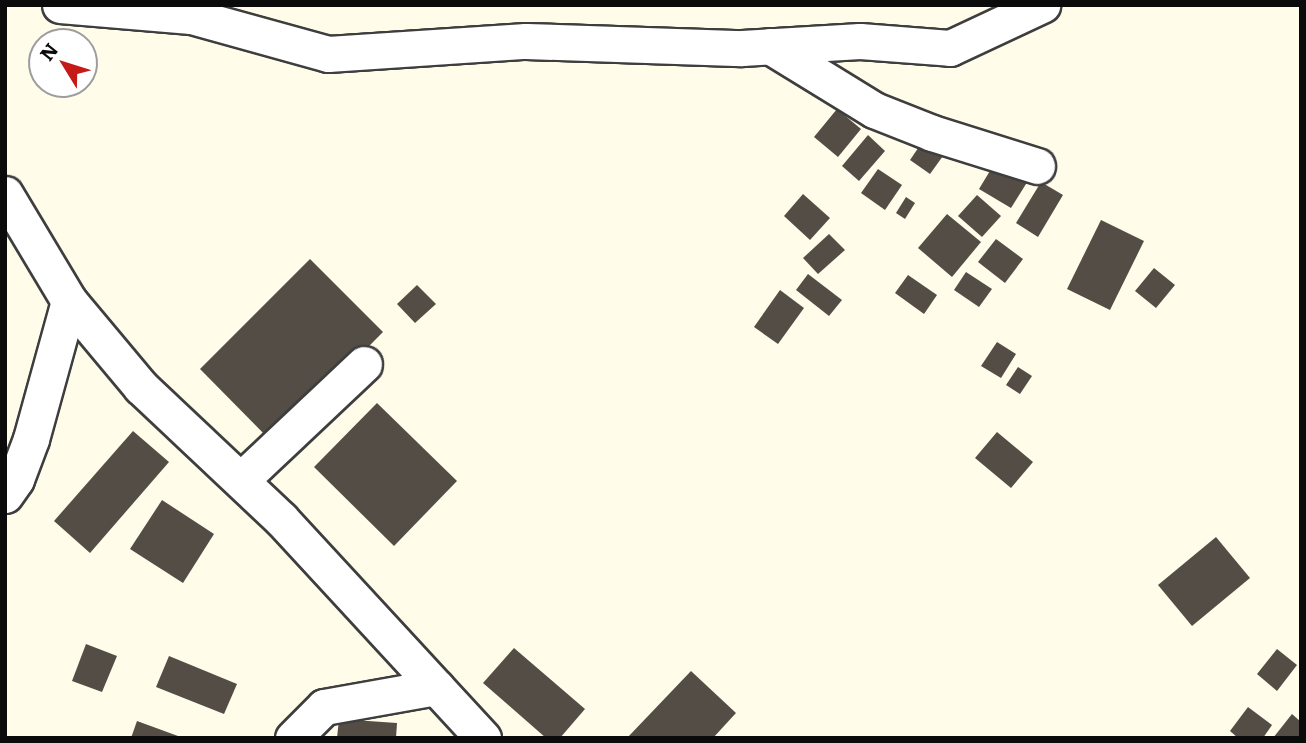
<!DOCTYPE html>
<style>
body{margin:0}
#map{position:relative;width:1306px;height:743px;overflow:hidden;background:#fffce9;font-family:Literata,serif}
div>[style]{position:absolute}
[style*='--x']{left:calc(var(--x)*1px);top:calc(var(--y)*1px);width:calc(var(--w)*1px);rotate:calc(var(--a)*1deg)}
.building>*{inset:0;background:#544d46}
.roads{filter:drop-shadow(2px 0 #3e3e3e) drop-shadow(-2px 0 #3e3e3e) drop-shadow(0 2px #3e3e3e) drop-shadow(0 -2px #3e3e3e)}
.minor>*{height:35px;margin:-17.5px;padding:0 17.5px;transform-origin:17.5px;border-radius:17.5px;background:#fff}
span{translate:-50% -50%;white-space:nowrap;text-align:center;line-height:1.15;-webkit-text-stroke:7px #fff;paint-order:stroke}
.frame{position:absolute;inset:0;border:7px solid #0b0b0b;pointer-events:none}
.north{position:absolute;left:28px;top:28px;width:70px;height:70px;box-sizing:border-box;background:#fff;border:2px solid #9d9d9d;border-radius:50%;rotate:308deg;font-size:19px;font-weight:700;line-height:28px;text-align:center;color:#0b0b0b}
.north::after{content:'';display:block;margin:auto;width:24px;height:32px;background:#c41b19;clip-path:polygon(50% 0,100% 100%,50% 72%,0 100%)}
</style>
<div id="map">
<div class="building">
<i style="clip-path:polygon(837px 109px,861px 129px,838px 157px,814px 137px)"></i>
<i style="clip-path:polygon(868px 135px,885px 151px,859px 181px,842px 166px)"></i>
<i style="clip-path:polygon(927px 135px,948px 149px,930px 174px,910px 160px)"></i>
<i style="clip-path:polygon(999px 156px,1031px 176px,1011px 208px,979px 189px)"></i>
<i style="clip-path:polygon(878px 169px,902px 185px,885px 210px,861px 193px)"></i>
<i style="clip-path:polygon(1041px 182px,1063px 195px,1038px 237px,1016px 223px)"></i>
<i style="clip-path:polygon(803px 194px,830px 218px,810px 240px,784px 216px)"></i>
<i style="clip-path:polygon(977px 195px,1001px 216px,982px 237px,958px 216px)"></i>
<i style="clip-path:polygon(906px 197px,915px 203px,905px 219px,896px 213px)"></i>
<i style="clip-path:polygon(947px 214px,981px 242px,952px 277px,918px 248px)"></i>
<i style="clip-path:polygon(1101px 220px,1144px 241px,1110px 310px,1067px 289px)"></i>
<i style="clip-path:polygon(829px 234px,845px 250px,818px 274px,803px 258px)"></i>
<i style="clip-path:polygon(996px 239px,1023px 259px,1005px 283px,978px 262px)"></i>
<i style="clip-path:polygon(310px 259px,383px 332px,273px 443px,200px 369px)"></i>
<i style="clip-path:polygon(1154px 268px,1175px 285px,1156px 308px,1135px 291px)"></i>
<i style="clip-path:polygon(966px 272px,992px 289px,979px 307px,954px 290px)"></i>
<i style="clip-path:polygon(808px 274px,842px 300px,829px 316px,796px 290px)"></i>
<i style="clip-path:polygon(908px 275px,937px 295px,924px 314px,895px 293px)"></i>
<i style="clip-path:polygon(417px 285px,436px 304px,415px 323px,397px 304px)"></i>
<i style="clip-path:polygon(780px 290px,804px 308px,778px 344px,754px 327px)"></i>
<i style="clip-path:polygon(997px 342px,1016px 354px,1001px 378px,981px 366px)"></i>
<i style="clip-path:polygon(1018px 367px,1032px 376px,1020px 394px,1006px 385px)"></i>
<i style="clip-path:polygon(377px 403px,457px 481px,394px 546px,314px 467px)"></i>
<i style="clip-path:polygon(133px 431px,169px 462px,90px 553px,54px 521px)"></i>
<i style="clip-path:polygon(997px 432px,1033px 462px,1011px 488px,975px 458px)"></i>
<i style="clip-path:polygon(162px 500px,214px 534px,183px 583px,130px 549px)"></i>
<i style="clip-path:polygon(1216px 537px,1250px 578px,1192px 626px,1158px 585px)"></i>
<i style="clip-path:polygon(86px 644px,117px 656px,102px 692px,72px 681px)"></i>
<i style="clip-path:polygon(514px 648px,585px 709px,560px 738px,546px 738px,483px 683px)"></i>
<i style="clip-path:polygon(1277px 649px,1297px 665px,1277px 691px,1257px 674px)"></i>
<i style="clip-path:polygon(169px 656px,237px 684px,224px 714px,156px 687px)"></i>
<i style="clip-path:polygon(691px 671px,736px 713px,713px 738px,627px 738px)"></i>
<i style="clip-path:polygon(1248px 707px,1272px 725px,1263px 738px,1238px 738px,1230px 731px)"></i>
<i style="clip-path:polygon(1292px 714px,1301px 722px,1301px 738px,1273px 738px)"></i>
<i style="clip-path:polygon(339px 719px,397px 723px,396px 738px,337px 738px)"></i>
<i style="clip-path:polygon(137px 721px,178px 736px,177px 738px,131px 738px)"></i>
</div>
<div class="roads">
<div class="minor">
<i style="--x:60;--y:5;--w:131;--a:4.8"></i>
<i style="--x:191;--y:16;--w:142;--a:15.5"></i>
<i style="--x:328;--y:54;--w:198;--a:-3.8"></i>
<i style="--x:526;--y:41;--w:216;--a:1.9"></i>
<i style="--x:742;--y:48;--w:118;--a:-3.4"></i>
<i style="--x:860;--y:41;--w:90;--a:4.4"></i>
<i style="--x:950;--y:48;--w:102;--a:-25.1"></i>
<i style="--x:770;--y:46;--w:122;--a:31.6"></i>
<i style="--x:874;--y:110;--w:62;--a:21.6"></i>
<i style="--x:932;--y:133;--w:110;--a:17.4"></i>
<i style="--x:5;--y:194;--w:125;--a:59.1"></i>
<i style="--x:69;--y:301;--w:112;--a:50.1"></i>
<i style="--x:141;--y:387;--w:192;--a:43.3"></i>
<i style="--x:281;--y:519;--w:298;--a:47.3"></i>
<i style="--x:241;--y:480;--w:169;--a:-43.3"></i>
<i style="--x:5;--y:495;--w:19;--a:-55"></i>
<i style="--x:16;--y:479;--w:43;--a:-69.4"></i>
<i style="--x:31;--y:439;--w:143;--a:-74.6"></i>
<i style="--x:293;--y:738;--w:44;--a:-45"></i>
<i style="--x:324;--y:707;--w:114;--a:-10.1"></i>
</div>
</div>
<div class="frame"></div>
<div class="north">N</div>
</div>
